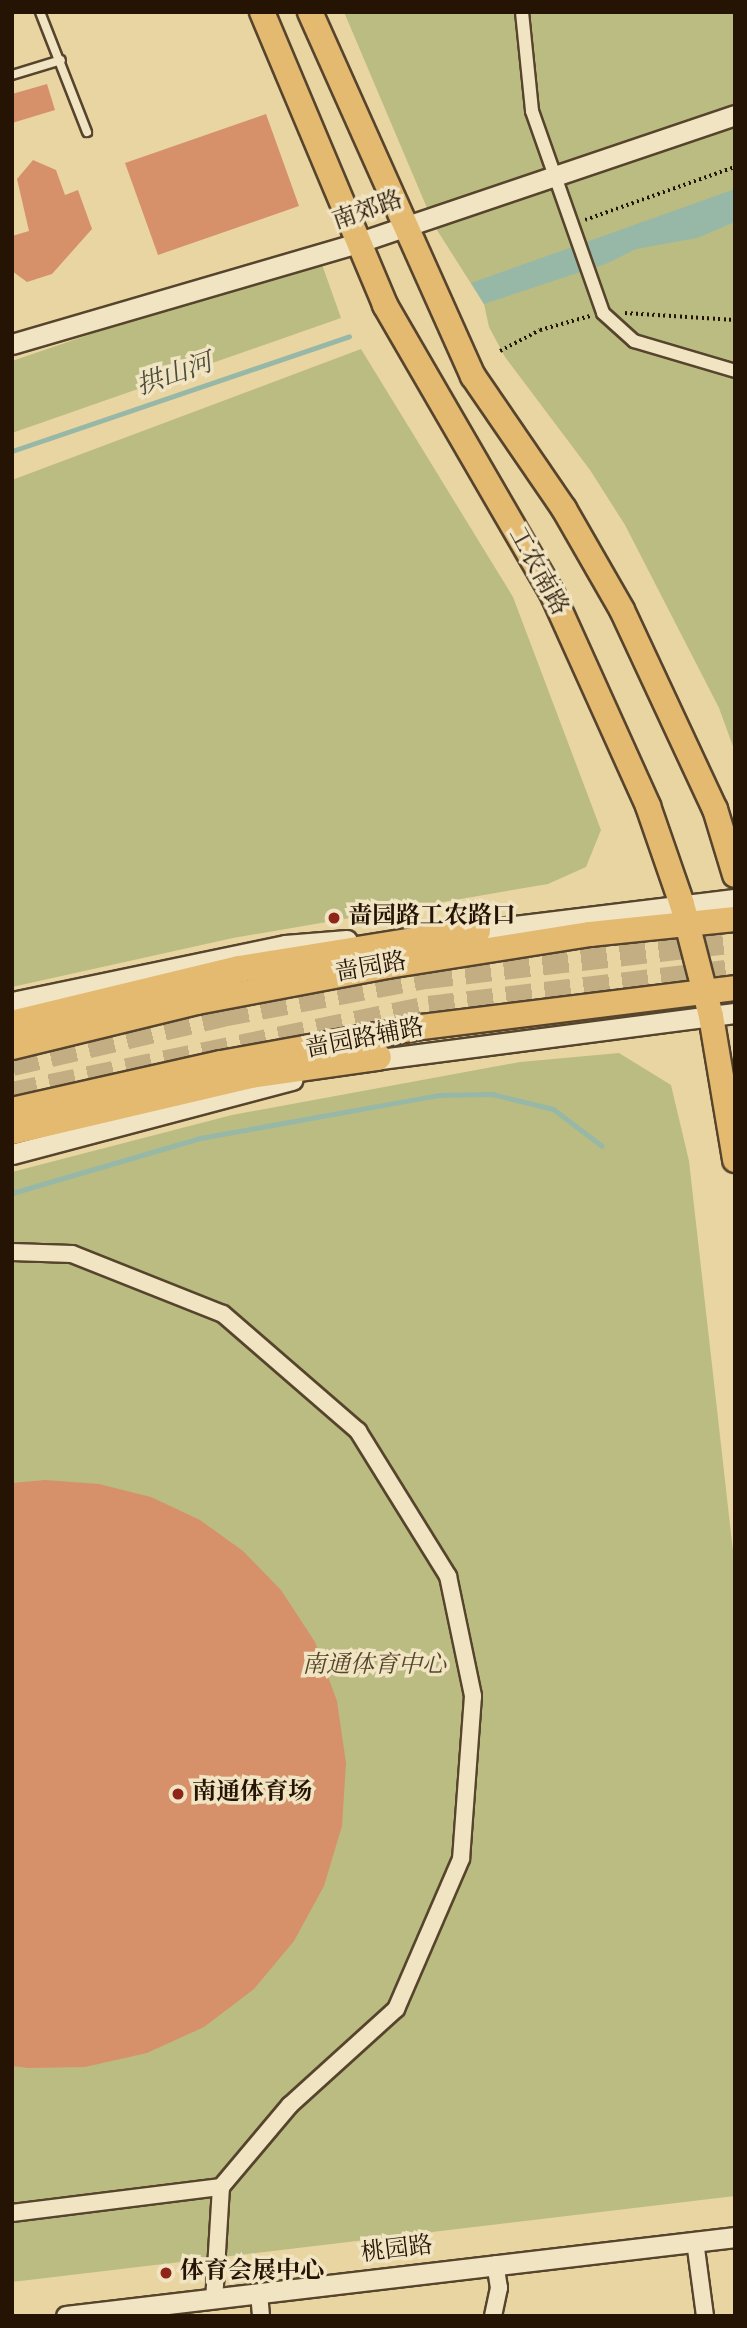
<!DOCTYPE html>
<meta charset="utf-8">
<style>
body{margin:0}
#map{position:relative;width:747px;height:2328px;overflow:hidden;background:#e9d5a2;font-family:"Sorts Mill Goudy","Noto Serif SC",serif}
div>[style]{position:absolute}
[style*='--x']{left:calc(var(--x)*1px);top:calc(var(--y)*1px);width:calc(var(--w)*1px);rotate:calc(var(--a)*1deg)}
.green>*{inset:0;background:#bbbc82}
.water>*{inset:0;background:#97b8a7}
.stream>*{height:5px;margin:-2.5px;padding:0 2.5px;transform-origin:2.5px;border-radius:2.5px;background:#97b8a7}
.building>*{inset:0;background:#d6916b}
.trunk-tunnel>*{height:26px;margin-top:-13px;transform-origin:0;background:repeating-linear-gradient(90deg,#c2ae82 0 26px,transparent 0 39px)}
.path>*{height:3.5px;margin-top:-1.75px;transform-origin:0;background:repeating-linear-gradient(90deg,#251404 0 2px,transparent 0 5.5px)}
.roads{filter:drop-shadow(2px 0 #56442c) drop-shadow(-2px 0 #56442c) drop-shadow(0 2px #56442c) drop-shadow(0 -2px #56442c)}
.service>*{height:8px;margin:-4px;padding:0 4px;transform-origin:4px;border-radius:4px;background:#f1e4c3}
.pedestrian>*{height:12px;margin:-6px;padding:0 6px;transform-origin:6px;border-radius:6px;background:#f1e4c3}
.minor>*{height:16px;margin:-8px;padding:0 8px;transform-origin:8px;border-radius:8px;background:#f1e4c3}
.tertiary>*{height:19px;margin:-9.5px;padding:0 9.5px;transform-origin:9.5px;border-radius:9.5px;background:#f1e4c3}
.primary>*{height:24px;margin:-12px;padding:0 12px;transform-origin:12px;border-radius:12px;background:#e4ba71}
.trunk>*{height:26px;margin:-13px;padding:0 13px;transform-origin:13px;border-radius:13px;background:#e4ba71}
.dots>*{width:19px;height:19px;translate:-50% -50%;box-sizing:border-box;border:4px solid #f1e4c3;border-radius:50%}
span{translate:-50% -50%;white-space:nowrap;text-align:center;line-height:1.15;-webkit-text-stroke:7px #f1e4c3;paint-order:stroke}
.street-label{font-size:24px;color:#251404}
.poi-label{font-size:24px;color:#251404;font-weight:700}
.left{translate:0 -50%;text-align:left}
.park-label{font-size:24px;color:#52462a;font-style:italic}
.water-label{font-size:26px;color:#4d4d3d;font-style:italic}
.frame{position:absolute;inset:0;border:14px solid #251404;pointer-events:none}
</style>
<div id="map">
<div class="green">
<i style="clip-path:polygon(344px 12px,735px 12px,735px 105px,427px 208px)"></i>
<i style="clip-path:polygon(735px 126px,735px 752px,719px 708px,625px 525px,590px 470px,505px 357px,489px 327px,484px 304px,435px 227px)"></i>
<i style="clip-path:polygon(319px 256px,341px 318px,12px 433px,12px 361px)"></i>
<i style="clip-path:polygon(361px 349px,513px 597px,601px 830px,586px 867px,548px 884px,233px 938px,12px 987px,12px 480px)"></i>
<i style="clip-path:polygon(619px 1053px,671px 1085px,689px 1161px,735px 1569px,735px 2196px,12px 2282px,12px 1172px,232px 1115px,520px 1062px)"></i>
</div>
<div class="water">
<i style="clip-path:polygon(735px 189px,735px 222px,697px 238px,636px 249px,608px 263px,484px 304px,471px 283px)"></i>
</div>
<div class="stream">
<i style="--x:12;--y:451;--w:356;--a:-18.8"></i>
<i style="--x:12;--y:1193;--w:196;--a:-16.3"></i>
<i style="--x:200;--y:1138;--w:242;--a:-10.2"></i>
<i style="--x:438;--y:1095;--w:54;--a:-1.1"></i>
<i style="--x:492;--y:1094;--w:63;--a:13.8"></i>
<i style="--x:553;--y:1109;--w:61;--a:37.1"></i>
</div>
<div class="building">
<i style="clip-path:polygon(47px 84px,55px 110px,12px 123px,12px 94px)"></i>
<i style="clip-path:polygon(266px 114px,299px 206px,158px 255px,125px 163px)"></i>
<i style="clip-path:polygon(33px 160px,56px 170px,65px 195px,78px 190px,92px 229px,52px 274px,27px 282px,12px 271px,12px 236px,29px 231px,17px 179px)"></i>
<i style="clip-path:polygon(45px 1480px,99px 1484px,151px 1497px,200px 1520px,243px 1551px,281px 1590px,315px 1642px,337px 1701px,346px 1763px,342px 1826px,324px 1886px,294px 1941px,254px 1989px,204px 2027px,147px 2053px,85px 2067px,28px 2068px,12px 2066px,12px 1483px)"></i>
</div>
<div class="trunk-tunnel">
<i style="--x:12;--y:1063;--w:216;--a:-13.1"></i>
<i style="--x:222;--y:1014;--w:208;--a:-10.6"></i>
<i style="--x:426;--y:976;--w:311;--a:-6.6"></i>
<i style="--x:12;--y:1095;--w:426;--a:-11.7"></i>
<i style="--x:429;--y:1009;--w:308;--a:-6.9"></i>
</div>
<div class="path">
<i style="--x:585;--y:220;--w:159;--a:-19.5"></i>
<i style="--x:625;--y:313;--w:110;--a:3.6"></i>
<i style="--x:500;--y:351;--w:45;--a:-27.7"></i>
<i style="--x:540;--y:330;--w:52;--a:-15.6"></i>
</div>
<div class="roads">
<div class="service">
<i style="--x:40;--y:12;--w:129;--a:68.6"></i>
<i style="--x:12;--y:75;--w:51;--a:-17"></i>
</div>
<div class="pedestrian">
<i style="--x:522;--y:12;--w:100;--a:84.2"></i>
<i style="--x:532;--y:111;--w:214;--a:70.6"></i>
<i style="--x:603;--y:313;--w:42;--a:42.1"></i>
<i style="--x:634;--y:341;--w:105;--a:16.5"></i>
</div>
<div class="minor">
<i style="--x:12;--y:1252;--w:60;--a:1.9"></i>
<i style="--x:72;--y:1254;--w:162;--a:21.7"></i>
<i style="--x:223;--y:1314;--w:179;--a:40.9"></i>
<i style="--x:358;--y:1431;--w:171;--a:58.2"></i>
<i style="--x:448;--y:1576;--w:123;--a:78.2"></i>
<i style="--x:473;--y:1696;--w:163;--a:94.2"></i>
<i style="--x:461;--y:1859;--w:163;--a:113.4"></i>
<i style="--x:396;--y:2009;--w:143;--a:137.8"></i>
<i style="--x:290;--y:2105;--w:107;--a:130.1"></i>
<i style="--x:221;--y:2187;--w:113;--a:93.5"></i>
<i style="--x:12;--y:2213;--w:211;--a:-7.1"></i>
<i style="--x:695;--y:2241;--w:76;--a:82.4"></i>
<i style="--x:259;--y:2293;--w:23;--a:85"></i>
<i style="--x:493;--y:2316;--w:29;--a:-78"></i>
<i style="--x:499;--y:2288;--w:24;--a:-99"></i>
</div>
<div class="tertiary">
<i style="--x:12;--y:344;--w:359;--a:-16.3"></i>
<i style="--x:357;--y:243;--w:399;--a:-18.7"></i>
<i style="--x:465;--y:932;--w:272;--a:-7"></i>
<i style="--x:12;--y:1002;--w:279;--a:-11.8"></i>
<i style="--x:285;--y:945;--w:62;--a:-4.6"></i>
<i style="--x:365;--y:1061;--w:373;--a:-7.4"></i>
<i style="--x:12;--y:1154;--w:290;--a:-14.8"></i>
<i style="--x:66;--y:2316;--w:674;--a:-6.73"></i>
</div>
<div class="primary">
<i style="--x:262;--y:12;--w:318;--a:67.2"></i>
<i style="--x:385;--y:305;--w:333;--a:59.9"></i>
<i style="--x:552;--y:593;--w:234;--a:65.7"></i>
<i style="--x:648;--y:806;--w:104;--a:70.9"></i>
<i style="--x:682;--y:904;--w:116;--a:75.5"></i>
<i style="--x:711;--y:1016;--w:146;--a:80.5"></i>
<i style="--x:310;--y:12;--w:399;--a:65.9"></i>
<i style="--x:473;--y:376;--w:161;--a:55.6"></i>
<i style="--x:564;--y:509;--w:116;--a:60.1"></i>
<i style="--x:622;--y:610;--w:220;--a:65"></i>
<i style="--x:715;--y:809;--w:69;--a:73.1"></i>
<i style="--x:12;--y:1047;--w:190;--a:-13.7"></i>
<i style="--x:197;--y:1002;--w:194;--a:-10.7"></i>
<i style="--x:388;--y:966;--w:205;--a:-9"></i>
<i style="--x:590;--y:934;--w:146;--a:-5.9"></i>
<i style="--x:12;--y:1110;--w:214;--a:-12.7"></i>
<i style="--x:221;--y:1063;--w:204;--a:-10.2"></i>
<i style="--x:422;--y:1027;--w:315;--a:-7.1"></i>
</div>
<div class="trunk">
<i style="--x:12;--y:1024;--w:234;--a:-13.6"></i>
<i style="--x:239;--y:969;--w:241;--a:-9.1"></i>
<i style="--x:12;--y:1131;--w:245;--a:-13.2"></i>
<i style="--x:251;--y:1075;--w:128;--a:-8.1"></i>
</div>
</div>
<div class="dots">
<i style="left:334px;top:918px;background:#8f2418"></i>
<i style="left:178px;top:1794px;background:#8f2418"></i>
<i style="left:166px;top:2273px;background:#8f2418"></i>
</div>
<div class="street-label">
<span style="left:368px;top:212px;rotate:-19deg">南郊路</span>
<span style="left:537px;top:572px;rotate:61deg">工农南路</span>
<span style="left:371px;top:969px;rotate:-10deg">啬园路</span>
<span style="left:365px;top:1040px;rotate:-11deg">啬园路辅路</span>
<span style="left:397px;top:2251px;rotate:-7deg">桃园路</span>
</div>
<div class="poi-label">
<span class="left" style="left:348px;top:918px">啬园路工农路口</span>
<span class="left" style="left:192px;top:1794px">南通体育场</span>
<span class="left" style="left:180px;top:2273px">体育会展中心</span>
</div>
<div class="park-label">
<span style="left:374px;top:1667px">南通体育中心</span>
</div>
<div class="water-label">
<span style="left:175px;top:376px;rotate:-19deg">拱山河</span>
</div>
<div class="frame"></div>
</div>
